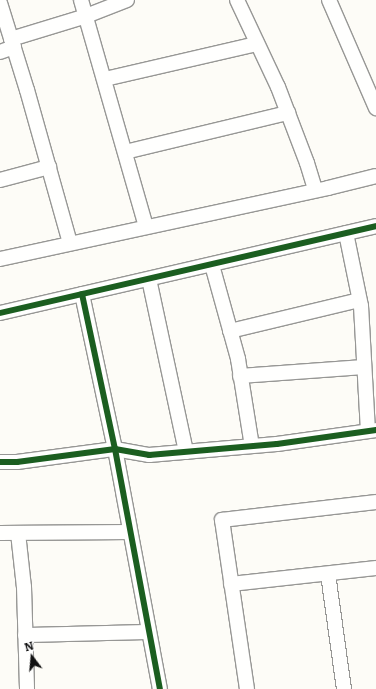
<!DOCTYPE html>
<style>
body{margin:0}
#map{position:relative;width:376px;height:689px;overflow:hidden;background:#fdfcf7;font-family:Literata,serif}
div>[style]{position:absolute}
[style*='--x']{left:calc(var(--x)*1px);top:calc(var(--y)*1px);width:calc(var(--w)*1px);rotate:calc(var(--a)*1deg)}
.roads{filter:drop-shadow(1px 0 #979795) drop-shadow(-1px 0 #979795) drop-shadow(0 1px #979795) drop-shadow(0 -1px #979795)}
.minor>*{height:14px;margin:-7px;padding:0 7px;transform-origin:7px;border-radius:7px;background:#fffffe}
.cycleway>*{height:6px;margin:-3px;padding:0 3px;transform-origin:3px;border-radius:3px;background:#1b5e20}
span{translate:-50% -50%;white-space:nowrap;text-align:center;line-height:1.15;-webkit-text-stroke:4px #fff;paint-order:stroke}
.north{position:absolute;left:12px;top:637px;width:40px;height:40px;-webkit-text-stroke:3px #fff;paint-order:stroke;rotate:344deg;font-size:11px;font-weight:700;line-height:16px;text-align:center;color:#111}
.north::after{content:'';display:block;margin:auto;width:14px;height:18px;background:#111;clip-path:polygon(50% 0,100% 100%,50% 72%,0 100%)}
</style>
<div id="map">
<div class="roads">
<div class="minor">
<i style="--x:81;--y:0;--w:235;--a:74"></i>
<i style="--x:237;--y:0;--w:96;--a:64.8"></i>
<i style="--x:278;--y:87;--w:81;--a:69.1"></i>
<i style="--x:307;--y:163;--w:28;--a:73"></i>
<i style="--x:329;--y:0;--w:118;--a:66.5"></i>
<i style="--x:0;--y:3;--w:91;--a:72.8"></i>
<i style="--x:27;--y:90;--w:159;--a:74.3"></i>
<i style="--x:11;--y:39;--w:78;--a:-17"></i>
<i style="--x:86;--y:16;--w:44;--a:-21.3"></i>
<i style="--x:0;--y:52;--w:15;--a:-20"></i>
<i style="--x:105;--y:79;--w:156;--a:-13"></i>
<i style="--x:125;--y:152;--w:168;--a:-13.5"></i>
<i style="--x:0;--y:180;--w:51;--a:-14.9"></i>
<i style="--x:346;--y:233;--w:75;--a:78.4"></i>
<i style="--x:361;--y:306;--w:125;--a:86.8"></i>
<i style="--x:0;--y:259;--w:336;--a:-12.2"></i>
<i style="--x:328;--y:188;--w:49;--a:-14"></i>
<i style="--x:212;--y:265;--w:98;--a:74.5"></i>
<i style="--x:238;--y:359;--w:88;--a:80.9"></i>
<i style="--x:149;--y:279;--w:177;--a:77.9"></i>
<i style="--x:82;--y:294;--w:158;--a:78"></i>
<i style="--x:115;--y:449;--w:244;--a:79.4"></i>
<i style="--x:0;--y:313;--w:386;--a:-13"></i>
<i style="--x:230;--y:331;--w:133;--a:-13.5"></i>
<i style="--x:240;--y:376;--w:124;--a:-4.2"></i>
<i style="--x:0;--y:462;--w:17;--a:0"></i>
<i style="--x:17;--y:462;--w:99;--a:-7.6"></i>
<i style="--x:115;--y:449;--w:35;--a:10"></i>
<i style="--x:149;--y:455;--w:128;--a:-4.9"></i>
<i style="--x:277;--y:444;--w:100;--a:-8"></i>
<i style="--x:0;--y:533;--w:130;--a:-0.4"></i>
<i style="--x:18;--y:533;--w:54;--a:83.7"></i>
<i style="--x:24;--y:587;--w:102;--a:88.3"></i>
<i style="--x:328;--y:574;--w:116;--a:82.1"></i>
<i style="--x:231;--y:584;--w:146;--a:-6.3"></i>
<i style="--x:25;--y:635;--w:124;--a:-1.4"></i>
<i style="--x:247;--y:689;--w:171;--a:-98.4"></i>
<i style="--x:222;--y:520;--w:155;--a:-6.7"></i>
</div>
</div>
<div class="cycleway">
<i style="--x:82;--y:294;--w:158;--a:78"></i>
<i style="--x:115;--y:449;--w:244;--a:79.4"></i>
<i style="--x:0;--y:313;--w:386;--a:-13"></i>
<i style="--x:0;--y:462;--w:17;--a:0"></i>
<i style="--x:17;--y:462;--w:99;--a:-7.6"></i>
<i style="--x:115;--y:449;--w:35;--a:10"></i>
<i style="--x:149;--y:455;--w:128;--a:-4.9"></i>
<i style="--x:277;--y:444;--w:100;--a:-8"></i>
</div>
<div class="north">N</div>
</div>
